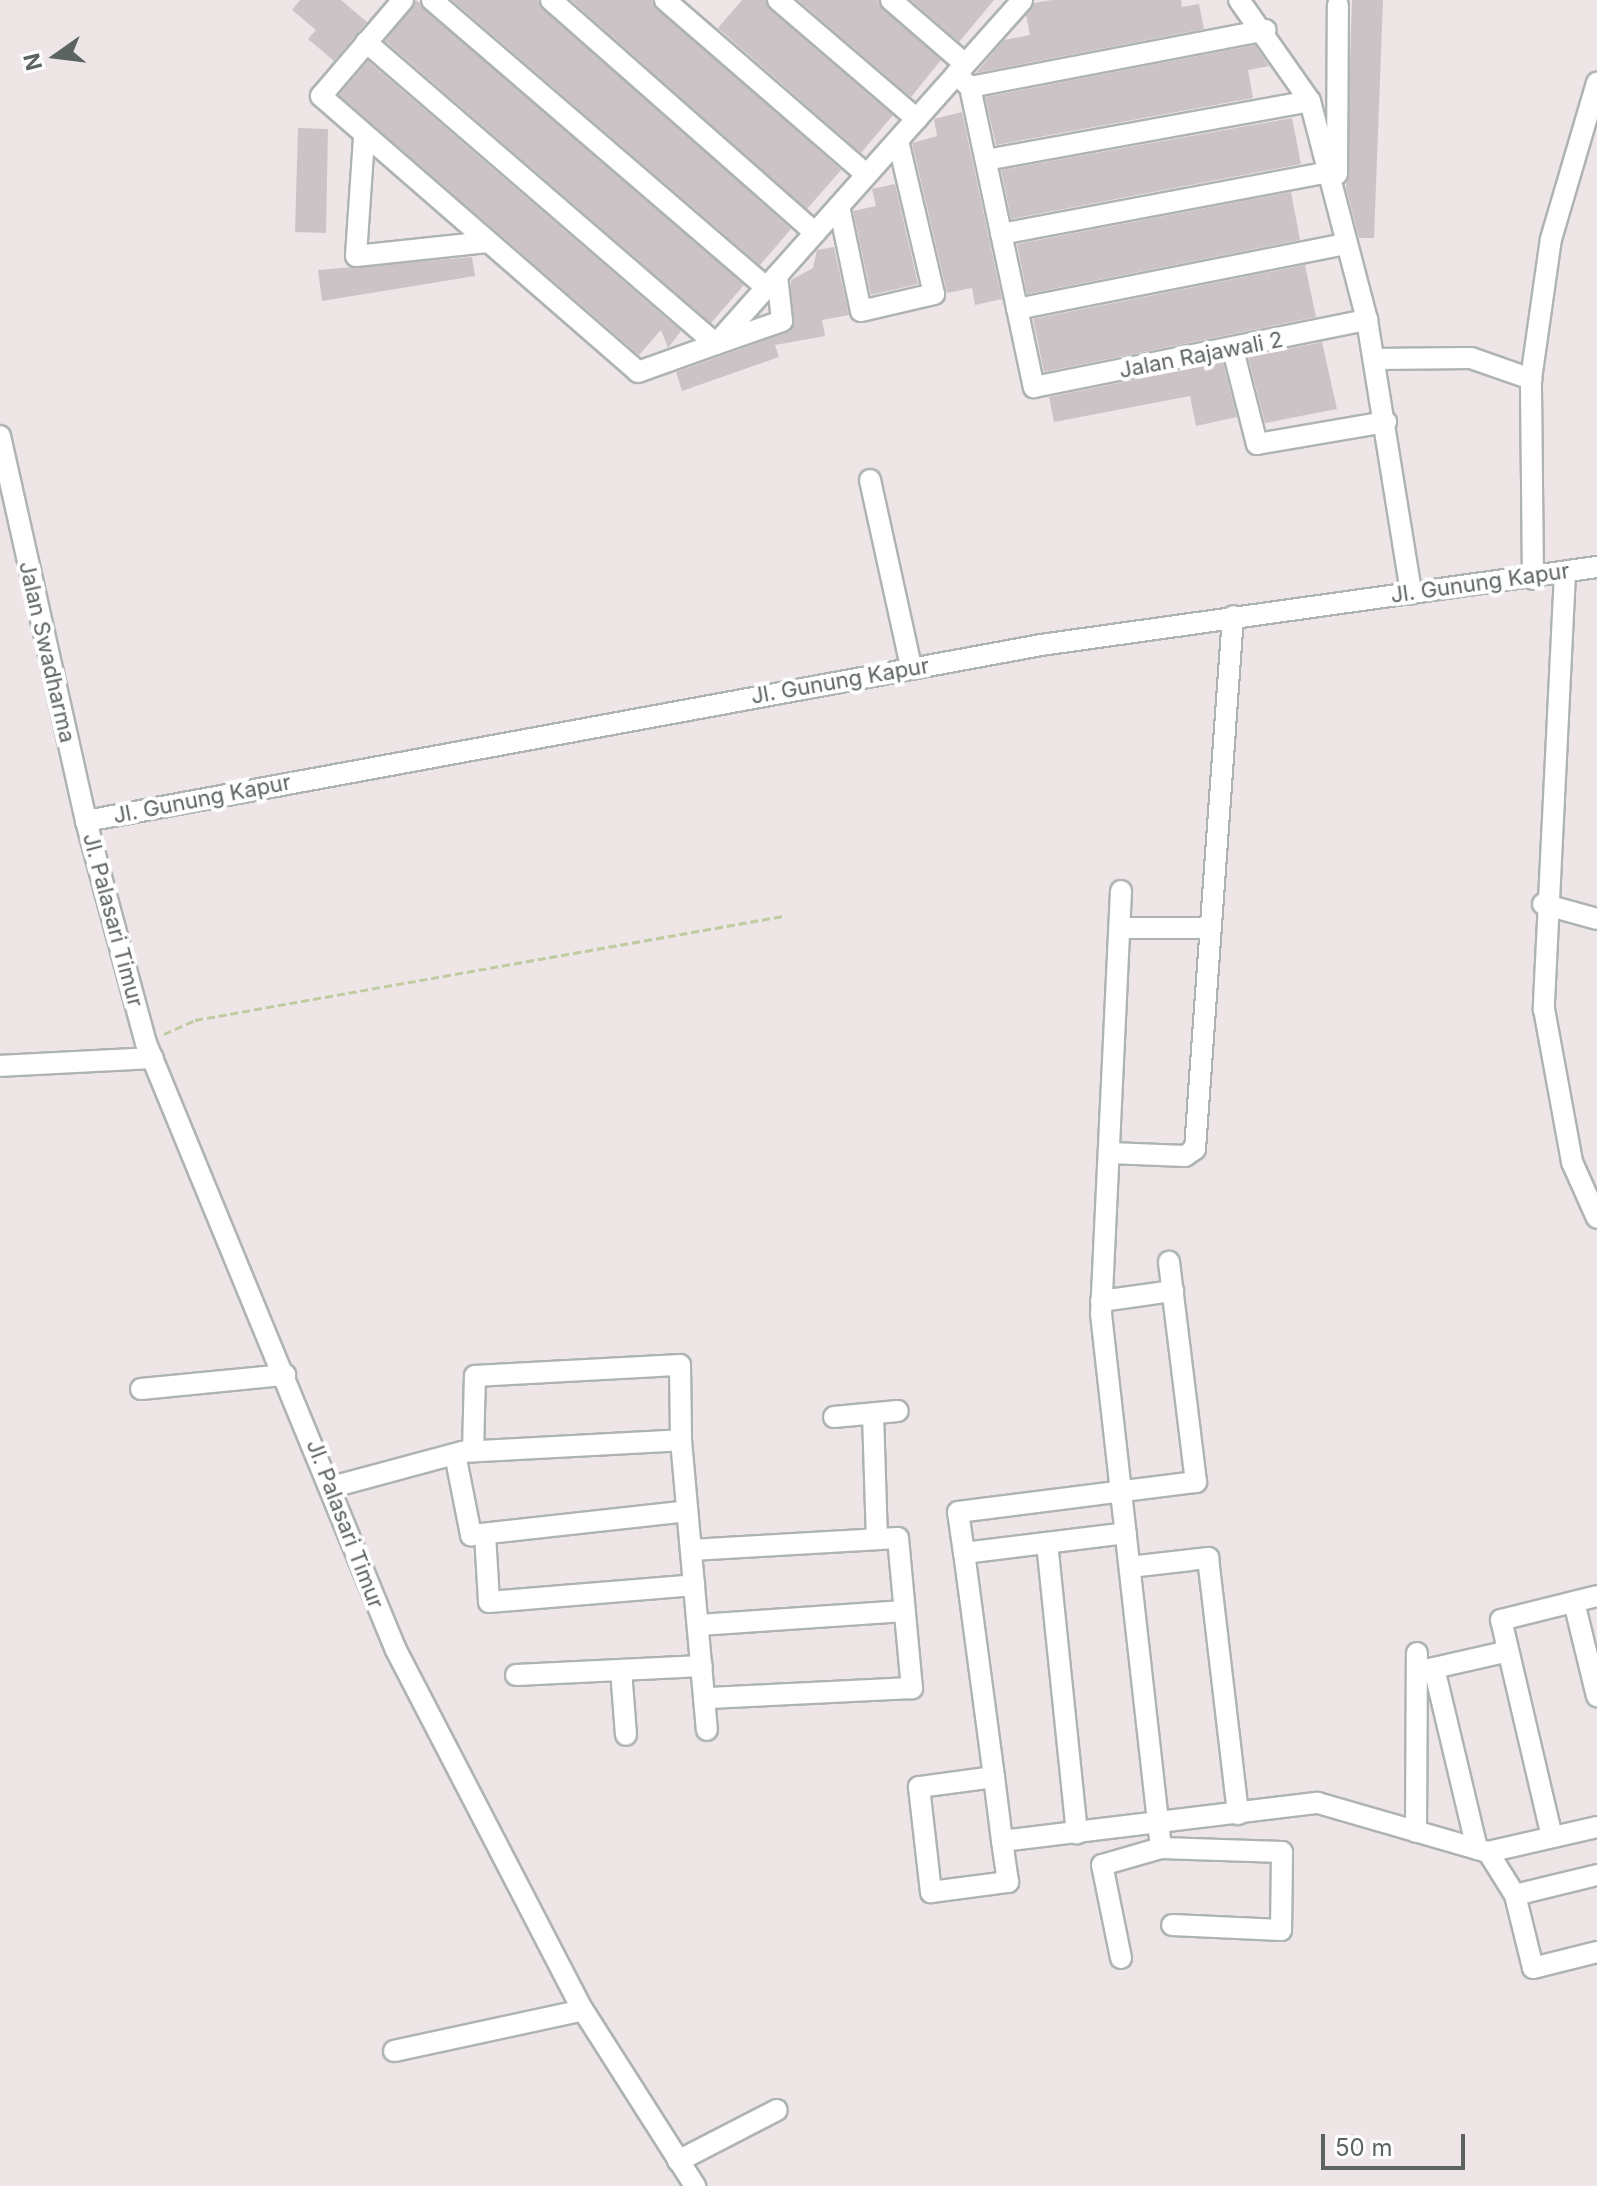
<!DOCTYPE html>
<style>
body{margin:0}
#map{position:relative;width:1597px;height:2186px;overflow:hidden;background:#eee5e7;font-family:Inter,sans-serif}
div>[style]{position:absolute}
[style*='--x']{left:calc(var(--x)*1px);top:calc(var(--y)*1px);width:calc(var(--w)*1px);rotate:calc(var(--a)*1deg)}
.building>*{inset:0;background:#ccc3c6}
.path>*{height:3px;margin-top:-1.5px;transform-origin:0;background:repeating-linear-gradient(90deg,#bfcca1 0 8px,transparent 0 12px)}
.roads{filter:drop-shadow(2px 0 #adb4b2) drop-shadow(-2px 0 #adb4b2) drop-shadow(0 2px #adb4b2) drop-shadow(0 -2px #adb4b2)}
.minor>*{height:20px;margin:-10px;padding:0 10px;transform-origin:10px;border-radius:10px;background:#fff}
span{translate:-50% -50%;white-space:nowrap;text-align:center;line-height:1.15;-webkit-text-stroke:8px #fff;paint-order:stroke}
.street-label{font-size:22px;color:#5c6461}
.north{position:absolute;left:16px;top:16px;width:80px;height:80px;-webkit-text-stroke:6px #fff;paint-order:stroke;rotate:256deg;font-size:22px;font-weight:700;line-height:32px;text-align:center;color:#5c6461}
.north::after{content:'';display:block;margin:auto;width:28px;height:36px;background:#5c6461;clip-path:polygon(50% 0,100% 100%,50% 72%,0 100%)}
.scale{position:absolute;left:1321px;top:2134px;width:144px;height:36px;box-sizing:border-box;border:4px solid #5c6461;border-top:0;padding-left:10px;font-size:24px;line-height:28px;white-space:nowrap;color:#5c6461;-webkit-text-stroke:6px #fff;paint-order:stroke}
</style>
<div id="map">
<div class="building">
<i style="clip-path:polygon(300px 0,341px 0,367px 22px,334px 61px,308px 39px,316px 30px,292px 10px)"></i>
<i style="clip-path:polygon(416px 0,744px 285px,711px 323px,385px 41px)"></i>
<i style="clip-path:polygon(452px 0,538px 0,791px 229px,760px 265px)"></i>
<i style="clip-path:polygon(571px 0,652px 0,841px 170px,807px 209px)"></i>
<i style="clip-path:polygon(742px 0,765px 0,893px 115px,861px 153px,718px 28px)"></i>
<i style="clip-path:polygon(798px 0,878px 0,941px 60px,911px 97px)"></i>
<i style="clip-path:polygon(911px 0,994px 0,959px 42px)"></i>
<i style="clip-path:polygon(1052px 0,1181px 0,1182px 7px,1199px 4px,1204px 29px,976px 73px,1004px 40px,1030px 35px,1026px 15px,1034px 3px)"></i>
<i style="clip-path:polygon(1352px 0,1383px 0,1374px 238px,1359px 238px,1346px 188px)"></i>
<i style="clip-path:polygon(1255px 45px,1269px 66px,1248px 70px,1253px 98px,996px 145px,985px 97px)"></i>
<i style="clip-path:polygon(368px 61px,681px 331px,668px 348px,661px 330px,639px 355px,339px 95px)"></i>
<i style="clip-path:polygon(962px 112px,1002px 299px,975px 305px,972px 288px,947px 293px,912px 143px,937px 136px,934px 119px)"></i>
<i style="clip-path:polygon(1292px 118px,1301px 164px,1011px 219px,1001px 170px)"></i>
<i style="clip-path:polygon(298px 128px,328px 129px,326px 233px,295px 232px)"></i>
<i style="clip-path:polygon(895px 184px,918px 284px,871px 295px,853px 211px,876px 206px,872px 189px)"></i>
<i style="clip-path:polygon(1291px 192px,1300px 240px,1027px 294px,1017px 244px)"></i>
<i style="clip-path:polygon(834px 247px,849px 315px,822px 320px,825px 336px,775px 345px,779px 357px,682px 391px,676px 372px,791px 331px,791px 280px,813px 268px,817px 250px)"></i>
<i style="clip-path:polygon(472px 257px,475px 276px,322px 301px,318px 270px)"></i>
<i style="clip-path:polygon(1305px 265px,1316px 317px,1044px 372px,1033px 319px)"></i>
<i style="clip-path:polygon(1322px 342px,1337px 409px,1265px 423px,1248px 357px)"></i>
<i style="clip-path:polygon(1223px 362px,1237px 417px,1196px 426px,1190px 396px,1054px 422px,1049px 397px)"></i>
</div>
<div class="path">
<i style="--x:164;--y:1034;--w:34;--a:-24"></i>
<i style="--x:195;--y:1020;--w:597;--a:-10.03"></i>
</div>
<div class="roads">
<div class="minor">
<i style="--x:403;--y:0;--w:126;--a:130.5"></i>
<i style="--x:321;--y:96;--w:420;--a:41"></i>
<i style="--x:638;--y:372;--w:83;--a:-19.7"></i>
<i style="--x:716;--y:344;--w:460;--a:-48.3"></i>
<i style="--x:432;--y:0;--w:440;--a:40.7"></i>
<i style="--x:551;--y:0;--w:352;--a:41.4"></i>
<i style="--x:665;--y:0;--w:267;--a:40.9"></i>
<i style="--x:778;--y:0;--w:183;--a:40.6"></i>
<i style="--x:891;--y:0;--w:98;--a:40.9"></i>
<i style="--x:1239;--y:0;--w:123;--a:54.9"></i>
<i style="--x:1310;--y:101;--w:226;--a:75.4"></i>
<i style="--x:1367;--y:320;--w:277;--a:80.8"></i>
<i style="--x:366;--y:42;--w:462;--a:40.8"></i>
<i style="--x:716;--y:344;--w:70;--a:-19.2"></i>
<i style="--x:782;--y:321;--w:46;--a:-96.2"></i>
<i style="--x:956;--y:74;--w:19;--a:43"></i>
<i style="--x:970;--y:87;--w:307;--a:78"></i>
<i style="--x:1034;--y:387;--w:340;--a:-11.4"></i>
<i style="--x:970;--y:87;--w:301;--a:-10.9"></i>
<i style="--x:364;--y:138;--w:118;--a:93.9"></i>
<i style="--x:356;--y:256;--w:132;--a:-6.1"></i>
<i style="--x:986;--y:160;--w:329;--a:-10.3"></i>
<i style="--x:1337;--y:174;--w:169;--a:-89.7"></i>
<i style="--x:839;--y:206;--w:107;--a:78.2"></i>
<i style="--x:861;--y:311;--w:75;--a:-13.1"></i>
<i style="--x:934;--y:294;--w:158;--a:-103.2"></i>
<i style="--x:1001;--y:234;--w:334;--a:-10.7"></i>
<i style="--x:1017;--y:309;--w:334;--a:-11.2"></i>
<i style="--x:1233;--y:350;--w:97;--a:75.7"></i>
<i style="--x:1257;--y:444;--w:131;--a:-9.7"></i>
<i style="--x:1374;--y:359;--w:97;--a:-0.6"></i>
<i style="--x:1471;--y:358;--w:64;--a:19.3"></i>
<i style="--x:0;--y:436;--w:394;--a:77.4"></i>
<i style="--x:86;--y:821;--w:230;--a:74.9"></i>
<i style="--x:146;--y:1043;--w:656;--a:67.62"></i>
<i style="--x:396;--y:1650;--w:406;--a:62.6"></i>
<i style="--x:583;--y:2010;--w:209;--a:57.5"></i>
<i style="--x:870;--y:480;--w:191;--a:77.6"></i>
<i style="--x:1565;--y:573;--w:437;--a:92.8"></i>
<i style="--x:1544;--y:1009;--w:156;--a:79.6"></i>
<i style="--x:1572;--y:1162;--w:61;--a:65.9"></i>
<i style="--x:1533;--y:579;--w:200;--a:-90.6"></i>
<i style="--x:1531;--y:379;--w:141;--a:-81.9"></i>
<i style="--x:1551;--y:239;--w:163;--a:-73.6"></i>
<i style="--x:86;--y:821;--w:971;--a:-10.44"></i>
<i style="--x:1041;--y:645;--w:561;--a:-7.99"></i>
<i style="--x:1121;--y:891;--w:423;--a:92.7"></i>
<i style="--x:1101;--y:1314;--w:537;--a:83.59"></i>
<i style="--x:1543;--y:904;--w:56;--a:15.5"></i>
<i style="--x:1122;--y:928;--w:87;--a:0"></i>
<i style="--x:0;--y:1066;--w:153;--a:-3"></i>
<i style="--x:1110;--y:1153;--w:75;--a:2.3"></i>
<i style="--x:1185;--y:1156;--w:12;--a:-35"></i>
<i style="--x:1195;--y:1149;--w:534;--a:-85.92"></i>
<i style="--x:1101;--y:1301;--w:73;--a:-7.9"></i>
<i style="--x:141;--y:1389;--w:145;--a:-5.6"></i>
<i style="--x:873;--y:1414;--w:125;--a:88.2"></i>
<i style="--x:834;--y:1417;--w:64;--a:-5.4"></i>
<i style="--x:473;--y:1451;--w:75;--a:-88.5"></i>
<i style="--x:475;--y:1376;--w:205;--a:-3.1"></i>
<i style="--x:680;--y:1365;--w:75;--a:89.2"></i>
<i style="--x:455;--y:1454;--w:83;--a:78.8"></i>
<i style="--x:471;--y:1535;--w:217;--a:-6.3"></i>
<i style="--x:332;--y:1487;--w:135;--a:-15.1"></i>
<i style="--x:462;--y:1452;--w:219;--a:-3.1"></i>
<i style="--x:681;--y:1440;--w:291;--a:84.9"></i>
<i style="--x:485;--y:1534;--w:68;--a:86.6"></i>
<i style="--x:489;--y:1602;--w:206;--a:-4.7"></i>
<i style="--x:1047;--y:1543;--w:292;--a:84.1"></i>
<i style="--x:691;--y:1550;--w:207;--a:-3.3"></i>
<i style="--x:898;--y:1538;--w:151;--a:84.7"></i>
<i style="--x:912;--y:1688;--w:208;--a:177.2"></i>
<i style="--x:964;--y:1553;--w:163;--a:-7"></i>
<i style="--x:1130;--y:1567;--w:79;--a:-6.6"></i>
<i style="--x:1208;--y:1558;--w:258;--a:83.3"></i>
<i style="--x:1574;--y:1602;--w:97;--a:76.3"></i>
<i style="--x:698;--y:1625;--w:204;--a:-3.9"></i>
<i style="--x:1434;--y:1668;--w:186;--a:76.6"></i>
<i style="--x:621;--y:1670;--w:65;--a:85.6"></i>
<i style="--x:1421;--y:1671;--w:89;--a:-12.9"></i>
<i style="--x:516;--y:1675;--w:186;--a:-2.8"></i>
<i style="--x:994;--y:1777;--w:76;--a:172.4"></i>
<i style="--x:919;--y:1787;--w:106;--a:83.5"></i>
<i style="--x:931;--y:1892;--w:78;--a:-7.4"></i>
<i style="--x:1008;--y:1882;--w:41;--a:-98.3"></i>
<i style="--x:1002;--y:1841;--w:64;--a:-97.1"></i>
<i style="--x:994;--y:1777;--w:226;--a:-97.6"></i>
<i style="--x:964;--y:1553;--w:41;--a:-98.3"></i>
<i style="--x:958;--y:1512;--w:240;--a:-7.2"></i>
<i style="--x:1196;--y:1482;--w:222;--a:-97"></i>
<i style="--x:1416;--y:1832;--w:179;--a:-89.7"></i>
<i style="--x:1552;--y:1837;--w:223;--a:-103.2"></i>
<i style="--x:1501;--y:1620;--w:99;--a:-14"></i>
<i style="--x:1002;--y:1841;--w:318;--a:-6.9"></i>
<i style="--x:1318;--y:1803;--w:177;--a:16.1"></i>
<i style="--x:1488;--y:1852;--w:112;--a:-12.9"></i>
<i style="--x:1488;--y:1852;--w:51;--a:57.9"></i>
<i style="--x:1515;--y:1895;--w:75;--a:76.1"></i>
<i style="--x:1533;--y:1968;--w:66;--a:-14"></i>
<i style="--x:1515;--y:1895;--w:84;--a:-13.7"></i>
<i style="--x:1121;--y:1958;--w:95;--a:-101.5"></i>
<i style="--x:1102;--y:1865;--w:61;--a:-16.1"></i>
<i style="--x:1161;--y:1848;--w:121;--a:1.9"></i>
<i style="--x:1282;--y:1852;--w:78;--a:90.7"></i>
<i style="--x:1281;--y:1930;--w:109;--a:-177.4"></i>
<i style="--x:394;--y:2051;--w:193;--a:-12.2"></i>
<i style="--x:678;--y:2161;--w:111;--a:-27.3"></i>
</div>
</div>
<div class="street-label">
<span style="left:1201px;top:355px;rotate:-11deg">Jalan Rajawali 2</span>
<span style="left:1480px;top:583px;rotate:-8deg">Jl. Gunung Kapur</span>
<span style="left:47px;top:652px;rotate:77deg">Jalan Swadharma</span>
<span style="left:840px;top:681px;rotate:-10deg">Jl. Gunung Kapur</span>
<span style="left:202px;top:799px;rotate:-11deg">Jl. Gunung Kapur</span>
<span style="left:113px;top:920px;rotate:75deg">Jl. Palasari Timur</span>
<span style="left:345px;top:1524px;rotate:69deg">Jl. Palasari Timur</span>
</div>
<div class="north">N</div>
<div class="scale">50 m</div>
</div>
